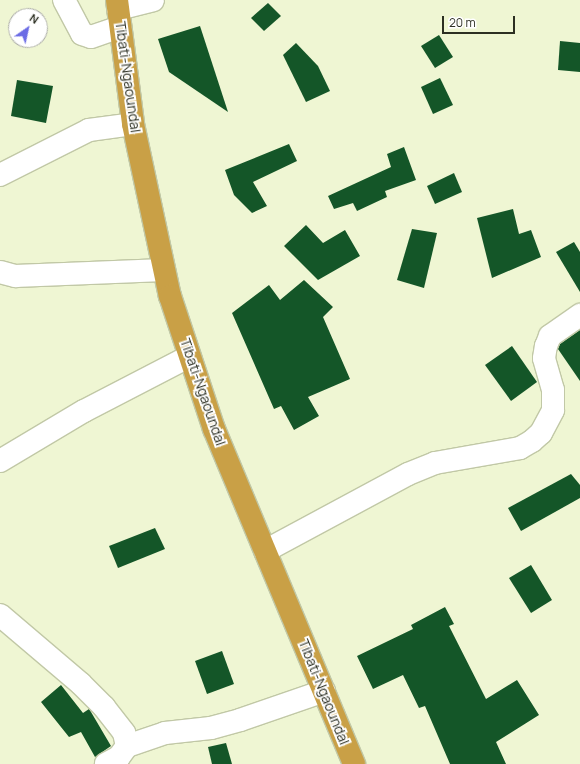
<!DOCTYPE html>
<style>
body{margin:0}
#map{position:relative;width:580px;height:764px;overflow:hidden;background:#eff6d3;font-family:Manrope,sans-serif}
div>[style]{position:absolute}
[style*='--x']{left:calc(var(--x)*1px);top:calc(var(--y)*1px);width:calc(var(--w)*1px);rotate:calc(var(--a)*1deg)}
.building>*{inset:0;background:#145628}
.roads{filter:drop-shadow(1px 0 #c1c8a6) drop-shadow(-1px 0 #c1c8a6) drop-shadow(0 1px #c1c8a6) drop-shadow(0 -1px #c1c8a6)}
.street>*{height:22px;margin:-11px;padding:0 11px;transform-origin:11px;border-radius:11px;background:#fff}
.highway>*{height:22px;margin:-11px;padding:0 11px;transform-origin:11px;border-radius:11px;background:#c9a046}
span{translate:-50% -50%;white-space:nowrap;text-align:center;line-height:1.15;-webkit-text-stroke:4px #fff;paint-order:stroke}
.street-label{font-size:14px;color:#2c2f22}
.north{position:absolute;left:8px;top:8px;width:40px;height:40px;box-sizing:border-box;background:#fff;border:1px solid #abaca7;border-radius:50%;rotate:34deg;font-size:11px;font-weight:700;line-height:16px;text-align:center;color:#2c2f22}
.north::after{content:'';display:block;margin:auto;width:14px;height:18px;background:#6b6ce5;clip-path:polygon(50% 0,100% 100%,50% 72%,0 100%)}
.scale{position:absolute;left:442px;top:16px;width:73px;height:18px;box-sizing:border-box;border:2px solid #2c2f22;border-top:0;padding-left:5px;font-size:12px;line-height:14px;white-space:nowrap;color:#2c2f22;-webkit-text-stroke:3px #fff;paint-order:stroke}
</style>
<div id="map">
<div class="building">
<i style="clip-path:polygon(268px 3px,281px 16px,264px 31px,251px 18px)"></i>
<i style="clip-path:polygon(200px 26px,228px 112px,169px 72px,158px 39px)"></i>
<i style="clip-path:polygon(439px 35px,453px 57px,435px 68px,421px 46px)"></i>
<i style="clip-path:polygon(560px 41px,580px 43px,580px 72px,558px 70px)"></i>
<i style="clip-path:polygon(296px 43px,318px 66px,330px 91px,306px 102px,283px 55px)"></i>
<i style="clip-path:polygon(440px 78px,453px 105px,433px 114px,421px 87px)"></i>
<i style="clip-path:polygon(17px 80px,53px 86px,46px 123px,11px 116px)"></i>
<i style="clip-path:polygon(289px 144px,297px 161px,253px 182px,267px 206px,252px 213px,234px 195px,225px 170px)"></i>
<i style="clip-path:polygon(404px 147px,416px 180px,385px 191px,387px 197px,357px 211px,353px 203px,334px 209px,328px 196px,391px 167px,387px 154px)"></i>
<i style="clip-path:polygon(454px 173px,462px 192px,435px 204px,427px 186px)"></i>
<i style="clip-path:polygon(513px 209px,519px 234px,531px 230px,541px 257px,492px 278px,477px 218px)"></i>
<i style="clip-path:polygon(306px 225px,323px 243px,345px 230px,360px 256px,318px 280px,284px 246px)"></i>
<i style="clip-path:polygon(412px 229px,437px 233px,424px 288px,397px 280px)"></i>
<i style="clip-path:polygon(574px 242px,580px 252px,580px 292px,556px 252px)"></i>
<i style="clip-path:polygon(304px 280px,333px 307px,323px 317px,350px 379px,308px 397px,319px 416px,294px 430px,281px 406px,274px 409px,232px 313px,269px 285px,280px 300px)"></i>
<i style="clip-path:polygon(580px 330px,580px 381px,558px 349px,560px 344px)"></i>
<i style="clip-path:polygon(512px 346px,537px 382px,511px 401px,485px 365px)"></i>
<i style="clip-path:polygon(571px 474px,580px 485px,580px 498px,521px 531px,508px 508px)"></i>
<i style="clip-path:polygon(155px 528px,165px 549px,118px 568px,109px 546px)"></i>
<i style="clip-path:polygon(531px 565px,552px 600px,531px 613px,509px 578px)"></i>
<i style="clip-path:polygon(445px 607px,454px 624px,449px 626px,486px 699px,517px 680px,539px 715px,496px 742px,506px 764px,450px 764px,425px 706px,419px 708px,403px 675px,373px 689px,357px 656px,413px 629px,411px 625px)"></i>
<i style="clip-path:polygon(222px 651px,234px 684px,207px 694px,195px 661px)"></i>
<i style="clip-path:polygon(61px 685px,83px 713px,89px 709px,91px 712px,111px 746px,95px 757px,81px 732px,69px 737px,41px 702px)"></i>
<i style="clip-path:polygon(226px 743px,232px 764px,212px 764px,208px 747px)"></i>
</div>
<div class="roads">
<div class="street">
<i style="--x:64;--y:0;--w:38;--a:62"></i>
<i style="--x:82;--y:34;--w:9;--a:18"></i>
<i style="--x:91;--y:37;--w:31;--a:-19"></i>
<i style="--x:118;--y:9;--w:36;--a:-14"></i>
<i style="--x:0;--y:175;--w:100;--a:-26.8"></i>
<i style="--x:89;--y:130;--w:44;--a:-7.8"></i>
<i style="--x:0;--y:272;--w:16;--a:15"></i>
<i style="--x:15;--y:276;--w:149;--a:-2.3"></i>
<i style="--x:0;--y:461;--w:98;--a:-30.8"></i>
<i style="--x:84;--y:411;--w:119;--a:-27.4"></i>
<i style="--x:265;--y:551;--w:162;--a:-28.3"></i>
<i style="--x:408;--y:474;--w:29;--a:-22"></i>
<i style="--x:435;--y:463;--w:86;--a:-10"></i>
<i style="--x:520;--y:448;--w:14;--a:-30"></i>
<i style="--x:532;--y:441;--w:12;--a:-42"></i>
<i style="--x:541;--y:433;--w:26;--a:-62"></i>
<i style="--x:553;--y:410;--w:20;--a:-90"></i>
<i style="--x:553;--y:390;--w:33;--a:-106"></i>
<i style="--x:544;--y:358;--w:12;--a:-81"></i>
<i style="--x:546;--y:346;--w:11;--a:-68"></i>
<i style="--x:550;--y:336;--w:37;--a:-35"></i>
<i style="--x:0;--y:615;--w:106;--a:40.4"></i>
<i style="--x:81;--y:684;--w:33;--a:45"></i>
<i style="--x:104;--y:707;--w:33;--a:52"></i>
<i style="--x:124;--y:733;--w:13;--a:77"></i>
<i style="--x:127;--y:746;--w:14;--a:126"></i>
<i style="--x:119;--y:757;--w:15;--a:152"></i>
<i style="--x:127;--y:746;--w:40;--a:-18.9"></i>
<i style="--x:165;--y:733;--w:46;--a:-6.2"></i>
<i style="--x:211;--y:728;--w:30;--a:-15"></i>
<i style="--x:240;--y:720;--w:89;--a:-19"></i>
</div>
<div class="highway">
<i style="--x:117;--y:0;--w:125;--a:82.6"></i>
<i style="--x:133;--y:124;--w:176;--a:77.9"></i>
<i style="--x:170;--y:296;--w:140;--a:71.7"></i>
<i style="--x:214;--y:429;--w:363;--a:67.3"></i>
</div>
</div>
<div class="street-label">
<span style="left:128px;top:77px;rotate:82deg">Tibati-Ngaoundal</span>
<span style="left:203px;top:392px;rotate:71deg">Tibati-Ngaoundal</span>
<span style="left:324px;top:692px;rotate:68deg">Tibati-Ngaoundal</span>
</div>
<div class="north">N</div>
<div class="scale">20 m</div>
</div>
